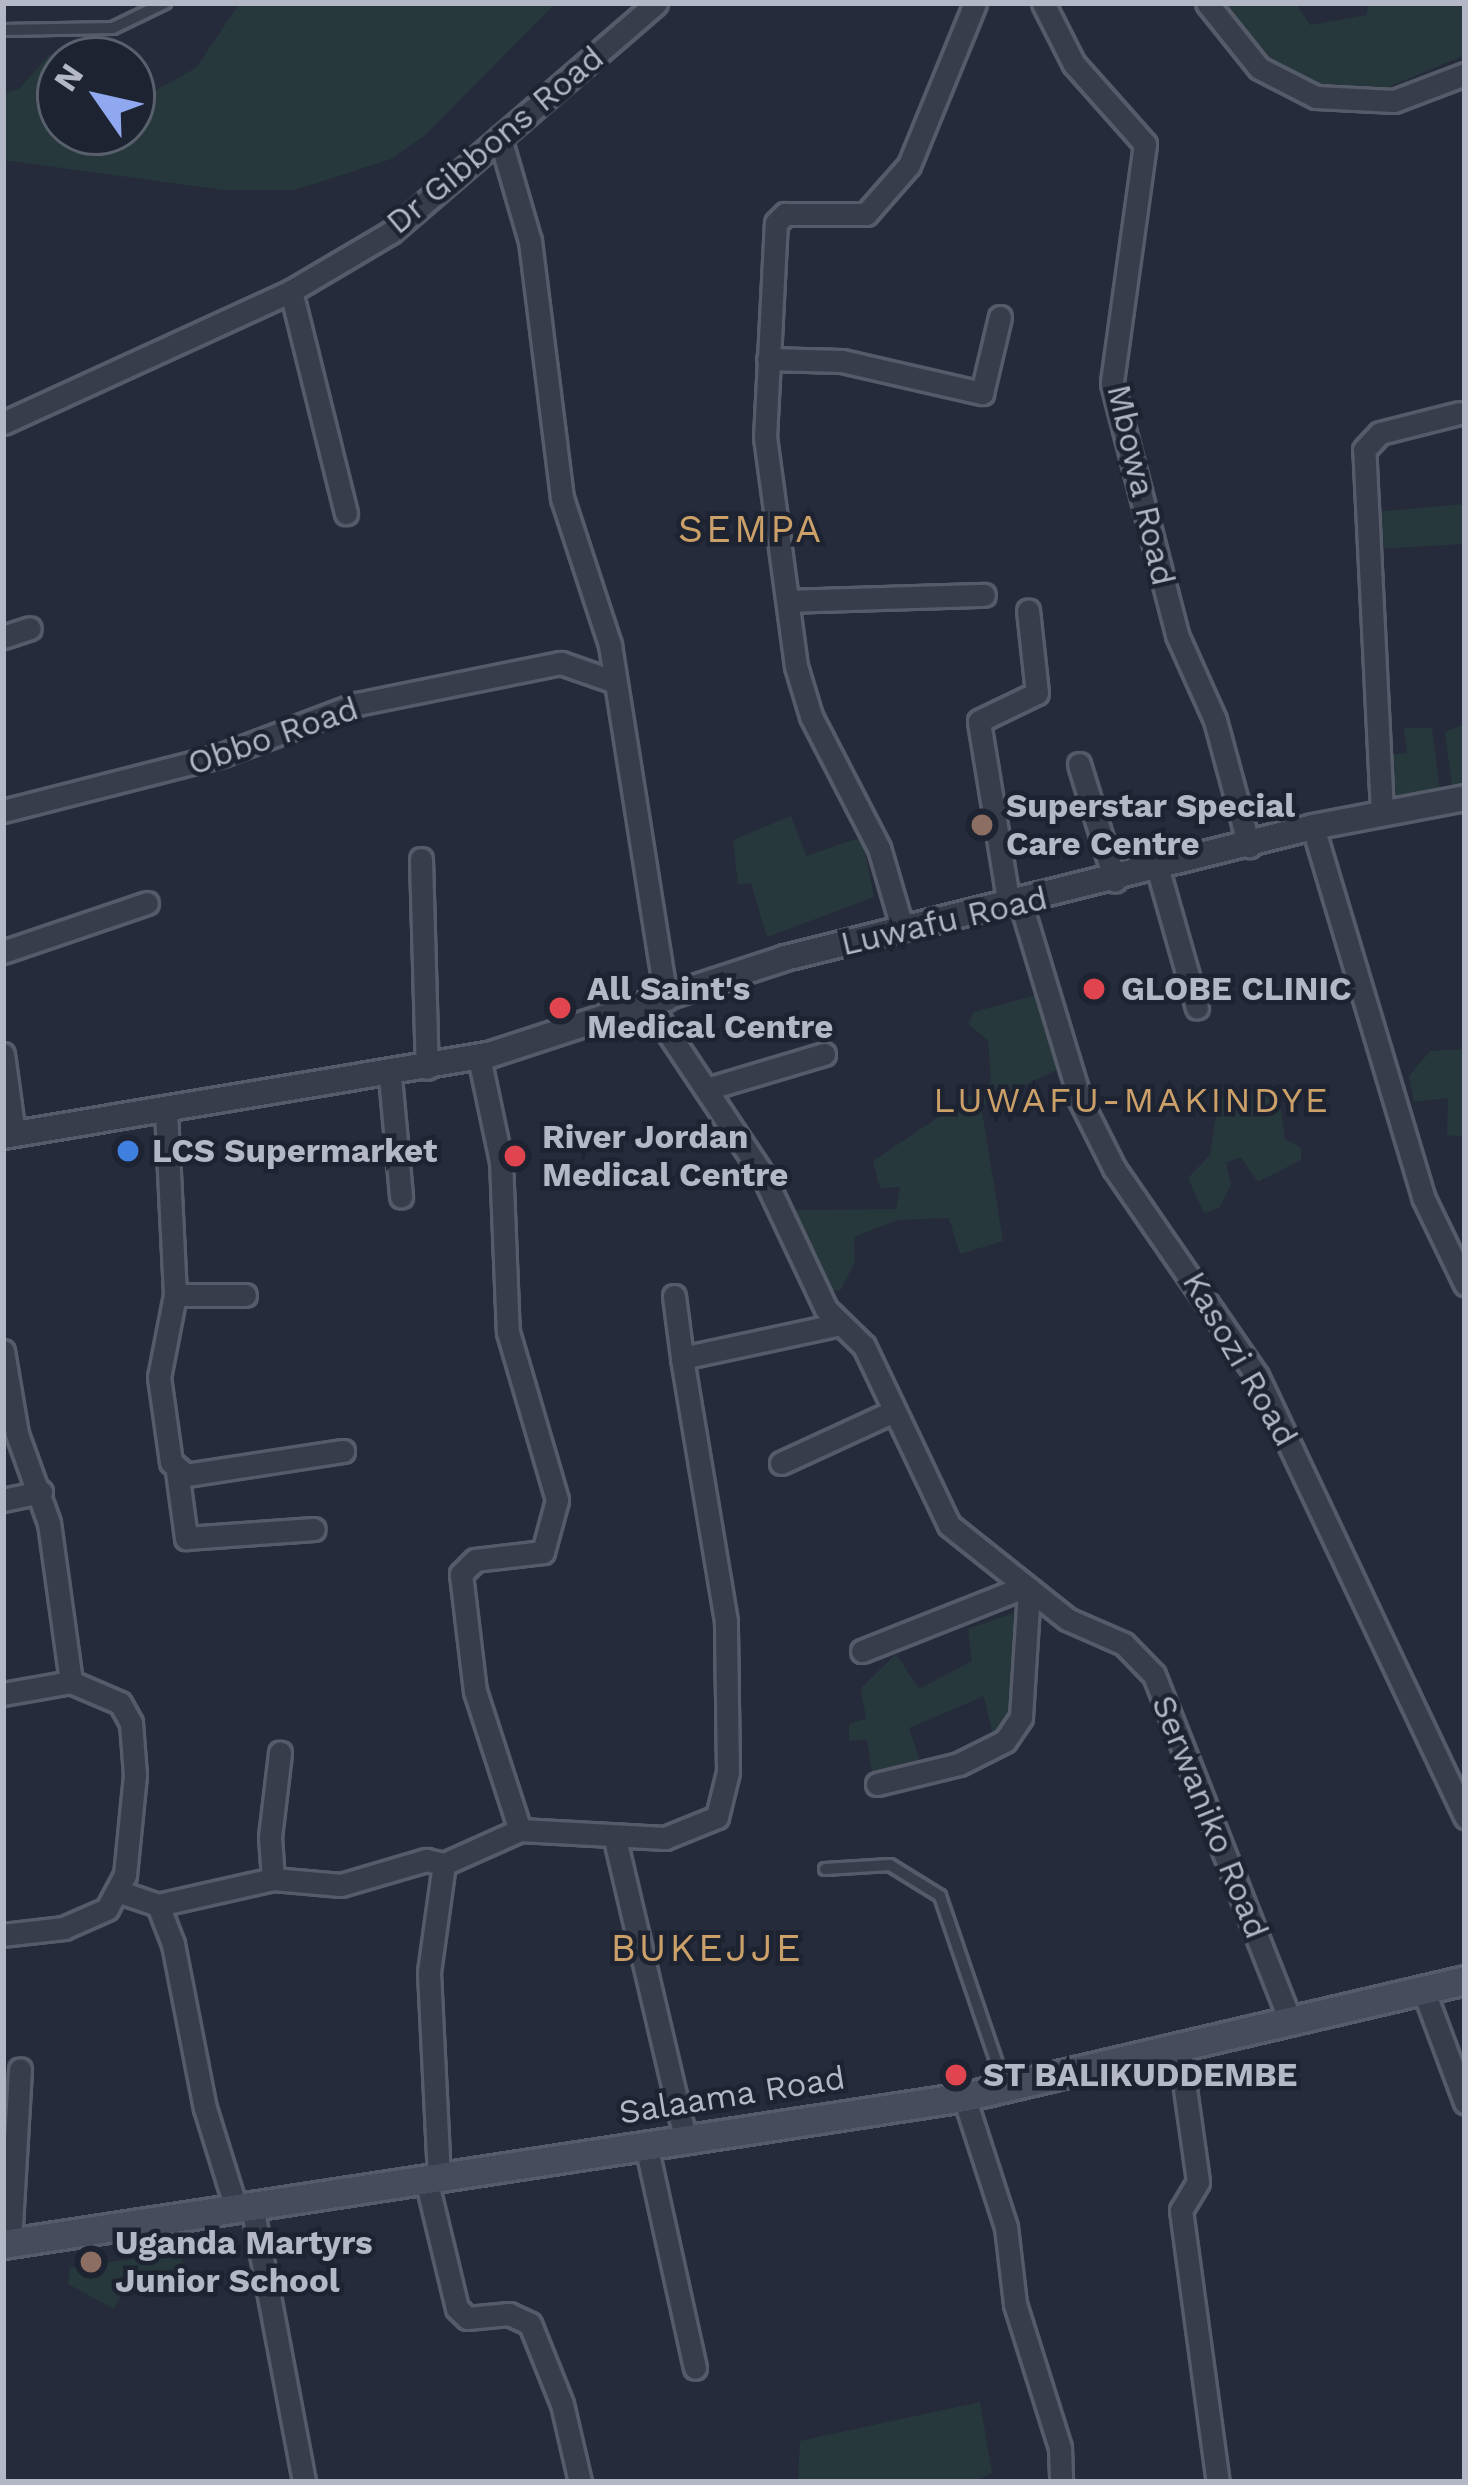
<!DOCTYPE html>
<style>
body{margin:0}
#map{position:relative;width:1468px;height:2485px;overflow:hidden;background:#252b3a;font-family:"Work Sans",sans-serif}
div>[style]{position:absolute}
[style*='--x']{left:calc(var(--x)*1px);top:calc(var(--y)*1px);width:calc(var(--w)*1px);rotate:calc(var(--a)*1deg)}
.green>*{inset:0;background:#27383c}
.roads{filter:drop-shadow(3px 0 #565b69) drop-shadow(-3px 0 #565b69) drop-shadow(0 3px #565b69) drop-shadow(0 -3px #565b69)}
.service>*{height:10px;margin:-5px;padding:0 5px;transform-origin:5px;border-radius:5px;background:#383d4b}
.minor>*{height:21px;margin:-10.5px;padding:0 10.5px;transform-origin:10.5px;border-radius:10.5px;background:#383d4b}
.tertiary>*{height:24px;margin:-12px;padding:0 12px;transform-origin:12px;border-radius:12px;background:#383d4b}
.secondary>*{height:27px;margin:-13.5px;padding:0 13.5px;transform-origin:13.5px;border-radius:13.5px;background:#474c5d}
.dots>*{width:33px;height:33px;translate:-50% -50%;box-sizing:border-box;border:6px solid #1d2330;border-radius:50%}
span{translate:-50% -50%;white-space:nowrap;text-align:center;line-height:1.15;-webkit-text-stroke:9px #1d2330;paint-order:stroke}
.street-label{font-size:33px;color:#b4b8c6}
.poi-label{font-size:33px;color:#b4b8c6;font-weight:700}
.left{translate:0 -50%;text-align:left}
.neighbourhood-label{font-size:36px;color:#cca069;letter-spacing:3px}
.quarter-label{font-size:39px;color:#cca069;letter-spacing:3px}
.frame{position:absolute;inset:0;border:6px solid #b4b8c6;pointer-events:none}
.north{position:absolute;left:36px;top:36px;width:120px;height:120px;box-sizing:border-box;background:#1d2330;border:3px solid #595f6c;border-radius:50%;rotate:304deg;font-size:33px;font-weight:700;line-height:48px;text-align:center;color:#b4b8c6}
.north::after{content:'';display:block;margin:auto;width:42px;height:54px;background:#8fa8f0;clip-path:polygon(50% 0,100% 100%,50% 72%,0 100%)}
</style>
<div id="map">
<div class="green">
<i style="clip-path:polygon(240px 3px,556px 3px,424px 136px,391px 159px,295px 190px,224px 190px,3px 160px,3px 95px,20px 88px,49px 55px,94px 45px,102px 60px,60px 60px,60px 132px,132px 132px,132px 91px,151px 93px,196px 68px)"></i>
<i style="clip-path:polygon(1219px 3px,1295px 3px,1310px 25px,1367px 15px,1368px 3px,1465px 3px,1465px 55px,1386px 88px,1310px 89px,1262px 54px)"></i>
<i style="clip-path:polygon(1465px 504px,1465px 544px,1372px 549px,1375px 512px)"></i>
<i style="clip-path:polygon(1465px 724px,1465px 782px,1452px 786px,1445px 732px)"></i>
<i style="clip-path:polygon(1404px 728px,1432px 728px,1440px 792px,1392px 804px,1385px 755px,1407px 753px)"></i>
<i style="clip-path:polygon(791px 816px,806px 856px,862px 837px,874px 897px,767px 937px,751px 883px,738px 885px,733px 840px)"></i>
<i style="clip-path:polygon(1036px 995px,1063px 1067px,981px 1106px,1003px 1241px,960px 1254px,949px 1218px,898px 1220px,854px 1237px,855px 1262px,840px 1291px,826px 1289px,788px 1210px,896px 1209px,900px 1187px,880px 1188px,873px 1161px,991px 1082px,988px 1040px,968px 1024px,974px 1012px)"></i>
<i style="clip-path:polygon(1465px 1049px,1465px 1137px,1447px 1135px,1448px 1098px,1414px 1102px,1409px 1076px,1430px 1051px)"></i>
<i style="clip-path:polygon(1278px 1091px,1285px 1139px,1301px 1148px,1301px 1160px,1258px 1182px,1241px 1157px,1226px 1163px,1231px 1185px,1219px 1208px,1204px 1213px,1188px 1178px,1210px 1155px,1219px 1098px)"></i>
<i style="clip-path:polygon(1019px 1611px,1018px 1716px,994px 1739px,984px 1696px,909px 1728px,922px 1767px,873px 1777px,867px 1740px,849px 1741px,849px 1724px,866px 1719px,861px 1688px,896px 1654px,919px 1689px,972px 1661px,968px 1629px)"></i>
<i style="clip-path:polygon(182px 2252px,183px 2267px,128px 2281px,114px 2309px,68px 2284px,70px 2268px)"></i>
<i style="clip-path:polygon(980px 2402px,992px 2473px,974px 2482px,798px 2482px,800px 2441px)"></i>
</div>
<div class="roads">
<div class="service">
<i style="--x:3;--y:30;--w:110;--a:-1"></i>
<i style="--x:113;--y:28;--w:58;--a:-25.7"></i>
<i style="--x:825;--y:1869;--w:65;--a:-3.5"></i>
<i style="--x:890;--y:1865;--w:59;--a:31.8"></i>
<i style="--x:940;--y:1896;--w:199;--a:71.2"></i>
</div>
<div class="minor">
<i style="--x:1043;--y:3;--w:68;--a:63.1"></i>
<i style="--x:1074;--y:64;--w:107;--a:48.4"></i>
<i style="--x:1145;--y:144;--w:241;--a:97.9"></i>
<i style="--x:1112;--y:383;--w:260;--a:75.5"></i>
<i style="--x:1177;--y:635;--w:93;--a:65.9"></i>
<i style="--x:1215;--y:720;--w:131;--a:74.9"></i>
<i style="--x:1207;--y:3;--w:83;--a:51.3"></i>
<i style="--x:1259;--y:68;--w:64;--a:27"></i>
<i style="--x:1316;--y:97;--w:78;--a:2.9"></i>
<i style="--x:1394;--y:101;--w:76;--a:-20.8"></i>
<i style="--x:500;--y:138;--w:107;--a:73.8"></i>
<i style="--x:530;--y:241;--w:259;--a:82.9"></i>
<i style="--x:562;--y:498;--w:155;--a:71.9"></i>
<i style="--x:610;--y:645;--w:359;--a:81"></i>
<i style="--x:291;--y:291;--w:229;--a:76.1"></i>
<i style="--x:768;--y:359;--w:74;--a:1.5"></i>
<i style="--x:842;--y:361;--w:144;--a:12.9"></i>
<i style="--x:982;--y:393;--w:78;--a:-76.7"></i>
<i style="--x:3;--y:423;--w:317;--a:-24.6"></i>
<i style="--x:291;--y:291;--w:116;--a:-30.5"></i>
<i style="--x:391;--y:232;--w:350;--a:-40.8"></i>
<i style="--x:788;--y:601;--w:196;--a:-1.8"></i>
<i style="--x:3;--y:637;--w:28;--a:-18"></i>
<i style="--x:1079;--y:764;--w:122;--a:72.9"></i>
<i style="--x:3;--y:811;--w:226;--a:-14.3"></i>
<i style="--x:222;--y:755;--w:144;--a:-20.7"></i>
<i style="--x:357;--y:704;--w:208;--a:-11.4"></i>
<i style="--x:561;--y:663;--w:54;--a:19.4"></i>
<i style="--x:1382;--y:812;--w:362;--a:-92.8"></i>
<i style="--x:1364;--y:450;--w:23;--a:-47"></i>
<i style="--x:1380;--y:433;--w:81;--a:-14.2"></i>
<i style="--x:1313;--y:827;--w:386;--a:73.4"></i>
<i style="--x:1423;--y:1197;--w:97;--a:64.2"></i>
<i style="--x:421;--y:859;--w:209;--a:88.4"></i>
<i style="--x:1158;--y:870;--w:143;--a:74.2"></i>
<i style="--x:1021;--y:904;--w:205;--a:73.2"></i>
<i style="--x:1080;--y:1100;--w:76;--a:63.4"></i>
<i style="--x:1114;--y:1168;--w:252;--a:55.5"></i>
<i style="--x:1257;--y:1376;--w:488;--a:64.7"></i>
<i style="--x:1009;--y:905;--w:186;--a:-99.3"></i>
<i style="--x:979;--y:721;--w:64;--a:-25.8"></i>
<i style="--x:1037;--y:693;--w:83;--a:-96.2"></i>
<i style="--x:902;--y:927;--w:82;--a:-106.2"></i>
<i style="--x:879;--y:848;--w:148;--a:-117.3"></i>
<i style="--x:811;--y:716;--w:52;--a:-106.7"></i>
<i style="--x:796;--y:666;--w:230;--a:-97.7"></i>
<i style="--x:765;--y:438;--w:215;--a:-87.1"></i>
<i style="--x:776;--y:223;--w:13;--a:-45"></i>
<i style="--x:785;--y:214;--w:81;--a:0"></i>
<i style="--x:866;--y:214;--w:65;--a:-48.7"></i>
<i style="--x:909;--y:165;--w:175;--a:-67.8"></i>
<i style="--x:3;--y:952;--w:152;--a:-18.8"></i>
<i style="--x:651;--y:1007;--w:202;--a:56.3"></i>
<i style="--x:763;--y:1175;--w:148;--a:64.8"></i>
<i style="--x:826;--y:1309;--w:53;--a:44.2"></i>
<i style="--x:864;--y:1346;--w:198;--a:64.6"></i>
<i style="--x:949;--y:1525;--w:151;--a:38.5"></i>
<i style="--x:1067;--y:1619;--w:62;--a:23.7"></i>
<i style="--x:1124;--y:1644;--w:43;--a:45.9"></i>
<i style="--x:1154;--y:1675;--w:371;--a:68.5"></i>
<i style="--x:3;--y:1054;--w:81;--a:82.2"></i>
<i style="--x:479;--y:1057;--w:106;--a:78.1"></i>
<i style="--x:501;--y:1161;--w:171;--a:87.7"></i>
<i style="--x:508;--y:1332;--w:175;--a:73.7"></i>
<i style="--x:557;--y:1500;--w:54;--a:105.1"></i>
<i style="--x:543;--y:1552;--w:68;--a:173.3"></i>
<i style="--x:475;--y:1560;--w:20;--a:135"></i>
<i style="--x:461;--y:1574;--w:118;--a:83.2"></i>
<i style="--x:475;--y:1691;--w:146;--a:72.1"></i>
<i style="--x:390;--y:1077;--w:120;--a:84.7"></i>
<i style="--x:710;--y:1088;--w:119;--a:-16.6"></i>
<i style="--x:166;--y:1111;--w:184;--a:87.2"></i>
<i style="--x:175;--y:1295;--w:84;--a:101"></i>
<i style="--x:159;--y:1377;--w:86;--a:82"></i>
<i style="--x:171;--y:1462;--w:20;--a:41"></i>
<i style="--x:186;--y:1475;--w:159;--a:-8.7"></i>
<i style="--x:175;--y:1295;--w:70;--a:0"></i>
<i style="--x:674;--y:1296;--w:63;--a:82.6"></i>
<i style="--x:682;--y:1358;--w:162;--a:-12.1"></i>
<i style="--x:3;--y:1351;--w:84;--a:80.4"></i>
<i style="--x:17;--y:1434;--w:95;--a:70.2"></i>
<i style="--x:49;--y:1523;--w:161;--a:82.1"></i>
<i style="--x:71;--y:1682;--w:53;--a:23.2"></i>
<i style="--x:120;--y:1703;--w:23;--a:61"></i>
<i style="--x:131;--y:1723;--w:52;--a:85.6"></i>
<i style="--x:135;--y:1775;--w:100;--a:95.7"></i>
<i style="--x:125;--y:1875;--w:38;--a:118"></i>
<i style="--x:107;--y:1909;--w:47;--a:156.2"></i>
<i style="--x:64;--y:1928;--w:61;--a:173.5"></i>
<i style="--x:781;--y:1463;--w:122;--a:-24.7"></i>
<i style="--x:177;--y:1471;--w:68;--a:82.3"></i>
<i style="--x:186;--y:1538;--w:128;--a:-4"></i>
<i style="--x:3;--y:1500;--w:39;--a:-12"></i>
<i style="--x:862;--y:1651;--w:174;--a:-21.6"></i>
<i style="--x:3;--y:1694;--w:69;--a:-10"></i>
<i style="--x:877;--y:1784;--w:84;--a:-13.7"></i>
<i style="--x:959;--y:1764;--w:51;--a:-26.6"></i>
<i style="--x:1005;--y:1741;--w:29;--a:-56"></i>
<i style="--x:1021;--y:1717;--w:126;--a:-86.4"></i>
<i style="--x:615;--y:1839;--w:307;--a:76.8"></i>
<i style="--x:273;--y:1879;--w:42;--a:-94.1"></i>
<i style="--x:270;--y:1837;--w:85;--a:-83.2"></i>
<i style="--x:117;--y:1891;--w:43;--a:18.9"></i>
<i style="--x:158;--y:1905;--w:42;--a:69"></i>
<i style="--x:173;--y:1944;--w:167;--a:79"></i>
<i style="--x:205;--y:2108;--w:105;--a:72.8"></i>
<i style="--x:158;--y:1905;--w:118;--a:-12.7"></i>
<i style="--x:273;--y:1879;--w:68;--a:5"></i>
<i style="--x:341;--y:1885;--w:89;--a:-16.4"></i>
<i style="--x:426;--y:1860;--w:18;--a:13"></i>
<i style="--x:444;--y:1864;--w:83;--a:-24.1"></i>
<i style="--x:520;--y:1830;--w:145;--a:3.2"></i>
<i style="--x:665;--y:1838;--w:56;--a:-22"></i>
<i style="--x:717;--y:1817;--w:46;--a:-76.3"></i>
<i style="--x:728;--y:1772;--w:151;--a:-90.8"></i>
<i style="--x:726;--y:1621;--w:267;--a:-99.5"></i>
<i style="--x:1423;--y:1989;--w:121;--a:69.6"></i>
<i style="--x:1179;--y:2046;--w:137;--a:82"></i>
<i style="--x:1198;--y:2182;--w:33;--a:121"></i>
<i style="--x:1181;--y:2210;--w:275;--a:82.3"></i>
<i style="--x:964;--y:2097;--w:137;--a:72.1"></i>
<i style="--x:1006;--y:2227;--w:78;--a:83.3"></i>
<i style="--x:1015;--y:2304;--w:151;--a:72.6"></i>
<i style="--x:1060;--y:2448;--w:34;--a:88"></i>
<i style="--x:646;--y:2145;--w:228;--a:77.6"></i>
<i style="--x:439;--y:2177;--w:205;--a:-92.8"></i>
<i style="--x:429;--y:1972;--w:109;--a:-82.1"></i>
<i style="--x:426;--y:2179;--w:133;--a:76.5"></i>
<i style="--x:457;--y:2308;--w:14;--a:45"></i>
<i style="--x:467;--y:2318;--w:42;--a:-5.4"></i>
<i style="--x:509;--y:2314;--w:23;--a:25"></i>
<i style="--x:530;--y:2324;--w:86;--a:68.2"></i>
<i style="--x:562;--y:2404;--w:80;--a:77"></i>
<i style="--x:252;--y:2206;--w:281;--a:79.3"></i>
<i style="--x:10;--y:2243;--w:174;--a:-86.7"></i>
</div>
<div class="tertiary">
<i style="--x:3;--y:1136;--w:493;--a:-9.5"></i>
<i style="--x:489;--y:1055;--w:311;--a:-18.1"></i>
<i style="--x:785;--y:958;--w:544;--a:-13.93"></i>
<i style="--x:1313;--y:827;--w:155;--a:-10.8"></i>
</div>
<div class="secondary">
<i style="--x:3;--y:2244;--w:972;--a:-8.7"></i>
<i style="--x:964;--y:2097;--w:514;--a:-13.14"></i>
</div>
</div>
<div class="dots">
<i style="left:982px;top:825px;background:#8d6e63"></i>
<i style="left:1094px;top:989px;background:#e0444e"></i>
<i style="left:560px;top:1008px;background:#e0444e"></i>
<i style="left:128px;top:1151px;background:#3f7fe0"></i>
<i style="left:515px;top:1156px;background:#e0444e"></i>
<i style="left:956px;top:2075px;background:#e0444e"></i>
<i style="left:91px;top:2262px;background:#8d6e63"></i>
</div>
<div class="street-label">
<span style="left:495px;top:140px;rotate:-40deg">Dr Gibbons Road</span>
<span style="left:1141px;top:485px;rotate:77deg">Mbowa Road</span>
<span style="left:273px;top:736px;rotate:-19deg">Obbo Road</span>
<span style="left:944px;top:921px;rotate:-13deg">Luwafu Road</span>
<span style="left:1240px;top:1359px;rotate:60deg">Kasozi Road</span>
<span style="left:1210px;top:1817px;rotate:68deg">Serwaniko Road</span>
<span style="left:732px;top:2095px;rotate:-9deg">Salaama Road</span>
</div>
<div class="poi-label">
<span class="left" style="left:1006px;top:825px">Superstar Special<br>Care Centre</span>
<span class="left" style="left:587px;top:1008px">All Saint's<br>Medical Centre</span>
<span class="left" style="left:1121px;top:989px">GLOBE CLINIC</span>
<span class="left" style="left:542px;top:1156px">River Jordan<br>Medical Centre</span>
<span class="left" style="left:152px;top:1151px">LCS Supermarket</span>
<span class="left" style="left:983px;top:2075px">ST BALIKUDDEMBE</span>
<span class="left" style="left:115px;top:2262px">Uganda Martyrs<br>Junior School</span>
</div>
<div class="neighbourhood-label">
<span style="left:1132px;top:1101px">LUWAFU-MAKINDYE</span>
</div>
<div class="quarter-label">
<span style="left:751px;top:529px">SEMPA</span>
<span style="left:707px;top:1948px">BUKEJJE</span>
</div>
<div class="frame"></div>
<div class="north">N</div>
</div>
